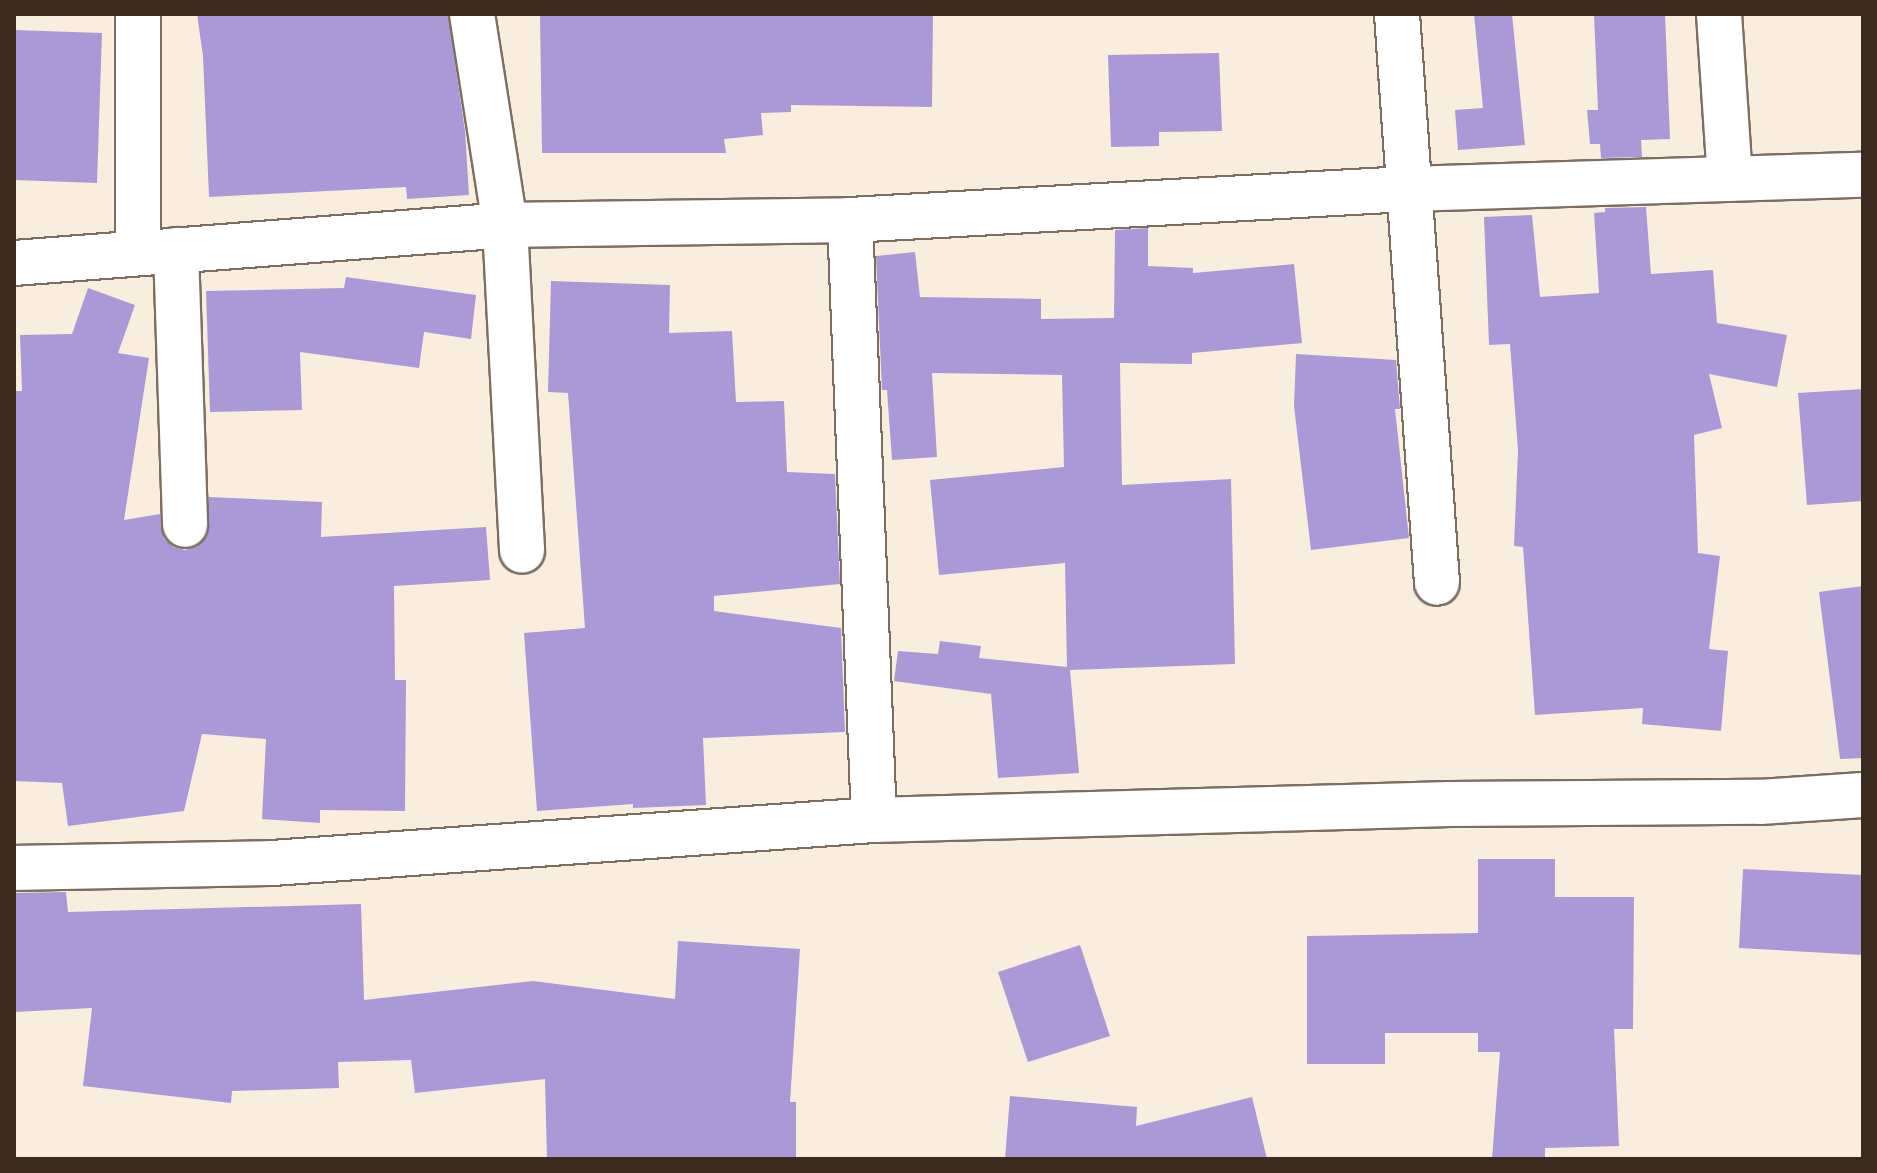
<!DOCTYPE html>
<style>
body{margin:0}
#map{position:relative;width:1877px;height:1173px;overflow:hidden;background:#f9eddd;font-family:"Patrick Hand",sans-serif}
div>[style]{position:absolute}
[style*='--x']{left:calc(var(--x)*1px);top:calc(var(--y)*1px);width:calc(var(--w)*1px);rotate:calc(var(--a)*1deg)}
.building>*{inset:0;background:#ab99d7}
.roads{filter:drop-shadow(2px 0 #7e6e61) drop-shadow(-2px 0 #7e6e61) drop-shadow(0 2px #7e6e61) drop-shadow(0 -2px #7e6e61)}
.minor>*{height:44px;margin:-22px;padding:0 22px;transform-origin:22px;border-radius:22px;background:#fff}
span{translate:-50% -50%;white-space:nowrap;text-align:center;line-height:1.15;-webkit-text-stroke:8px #fdfcf7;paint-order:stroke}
.frame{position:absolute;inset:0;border:16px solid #3b2a1e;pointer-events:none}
</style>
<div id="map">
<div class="building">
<i style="clip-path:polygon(197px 14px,448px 14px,465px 131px,469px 195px,407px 199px,406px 187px,209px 197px,203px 56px)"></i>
<i style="clip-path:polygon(540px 14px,933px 14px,932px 107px,791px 105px,791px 112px,761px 113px,763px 135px,724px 139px,726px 153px,542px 153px)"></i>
<i style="clip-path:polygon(1474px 14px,1512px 14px,1525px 145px,1458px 150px,1455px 110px,1483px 108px)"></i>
<i style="clip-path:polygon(1594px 14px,1665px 14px,1670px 139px,1641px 140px,1642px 157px,1601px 158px,1600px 144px,1590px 144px,1587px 110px,1598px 110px)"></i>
<i style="clip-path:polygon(14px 30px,102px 33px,97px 183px,14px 180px)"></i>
<i style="clip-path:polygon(1219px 53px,1222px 131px,1159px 132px,1159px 146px,1111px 147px,1108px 55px)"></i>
<i style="clip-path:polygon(1646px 207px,1651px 274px,1713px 270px,1717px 323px,1787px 335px,1777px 387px,1709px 374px,1722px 428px,1694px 435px,1698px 553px,1720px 556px,1709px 649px,1728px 651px,1721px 731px,1642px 724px,1643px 708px,1535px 715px,1523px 547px,1514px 546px,1518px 450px,1510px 344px,1489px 345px,1484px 217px,1532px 215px,1540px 297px,1599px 293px,1594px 213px,1605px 212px,1605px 208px)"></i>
<i style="clip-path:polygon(1148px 228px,1148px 266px,1193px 268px,1193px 273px,1294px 264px,1302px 343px,1192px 353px,1192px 364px,1120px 363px,1122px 485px,1231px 479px,1235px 664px,1070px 670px,1079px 773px,998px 778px,991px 694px,894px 681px,898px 651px,938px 654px,940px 641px,981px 646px,979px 658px,1067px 667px,1065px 563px,939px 575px,930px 480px,1064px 467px,1062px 375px,932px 373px,937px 457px,892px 460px,887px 390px,882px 390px,876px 256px,915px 252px,920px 297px,1041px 299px,1041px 319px,1114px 318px,1115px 230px)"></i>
<i style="clip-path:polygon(346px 277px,476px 295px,471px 339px,424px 332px,419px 368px,300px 352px,302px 410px,210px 412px,206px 291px,344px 288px)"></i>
<i style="clip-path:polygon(551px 281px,670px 285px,669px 333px,732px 331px,736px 402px,784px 401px,787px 472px,835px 474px,840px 584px,714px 596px,714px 611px,841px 628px,845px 732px,703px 738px,706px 805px,633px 808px,633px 804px,537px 811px,524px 633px,585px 628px,568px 393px,548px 392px)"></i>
<i style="clip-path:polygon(88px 288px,135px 305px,118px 353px,149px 358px,124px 520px,160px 514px,164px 539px,173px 547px,185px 550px,197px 547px,207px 536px,209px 497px,322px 502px,321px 537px,486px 527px,490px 580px,394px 586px,395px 680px,406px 680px,405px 811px,320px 810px,320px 823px,262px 819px,266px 739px,202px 734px,184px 811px,68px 826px,62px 783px,14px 781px,14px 391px,22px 391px,20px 335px,72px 334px)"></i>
<i style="clip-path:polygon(1296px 354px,1396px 360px,1400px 409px,1395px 409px,1409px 538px,1311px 550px,1294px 406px)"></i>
<i style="clip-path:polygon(1863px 389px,1863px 501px,1807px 505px,1798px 393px)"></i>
<i style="clip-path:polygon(1863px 586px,1863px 758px,1840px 759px,1819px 592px)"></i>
<i style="clip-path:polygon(1478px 859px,1555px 859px,1555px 897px,1634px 897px,1633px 1029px,1614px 1029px,1619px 1146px,1545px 1148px,1545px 1159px,1492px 1159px,1500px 1052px,1478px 1052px,1478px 1033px,1385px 1033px,1385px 1064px,1307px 1064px,1307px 936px,1478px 933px)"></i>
<i style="clip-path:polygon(1743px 869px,1863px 875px,1863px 955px,1739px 948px)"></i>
<i style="clip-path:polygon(66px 892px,68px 912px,361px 904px,364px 1000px,533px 981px,675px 999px,678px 941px,800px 949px,790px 1102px,796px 1102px,796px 1159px,547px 1159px,545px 1079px,415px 1093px,411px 1060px,338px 1062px,339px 1088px,232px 1091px,231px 1103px,83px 1086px,92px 1008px,14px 1012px,14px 893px)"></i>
<i style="clip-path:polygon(1080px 945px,1110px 1036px,1028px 1062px,998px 972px)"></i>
<i style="clip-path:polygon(1010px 1096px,1137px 1107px,1136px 1126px,1252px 1097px,1267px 1159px,1005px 1159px)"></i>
</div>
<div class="roads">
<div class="minor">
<i style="--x:138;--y:14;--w:239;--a:90"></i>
<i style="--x:472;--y:14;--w:214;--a:81.1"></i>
<i style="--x:505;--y:225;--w:326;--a:87"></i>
<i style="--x:1397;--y:14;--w:570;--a:85.98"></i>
<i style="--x:1719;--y:14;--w:165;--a:86.2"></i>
<i style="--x:850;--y:220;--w:600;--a:87.71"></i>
<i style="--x:176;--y:250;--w:275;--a:88.1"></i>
<i style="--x:14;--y:263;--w:492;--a:-4.4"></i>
<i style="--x:505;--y:225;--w:345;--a:-0.8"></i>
<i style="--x:850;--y:220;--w:558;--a:-3.19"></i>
<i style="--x:1407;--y:189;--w:456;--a:-1.8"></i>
<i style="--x:14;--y:868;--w:258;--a:-1.1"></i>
<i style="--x:272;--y:863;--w:604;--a:-4.09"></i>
<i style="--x:874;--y:820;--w:576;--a:-1.59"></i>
<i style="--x:1450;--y:804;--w:310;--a:-0.4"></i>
<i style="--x:1760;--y:802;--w:103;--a:-3.9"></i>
</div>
</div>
<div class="frame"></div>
</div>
